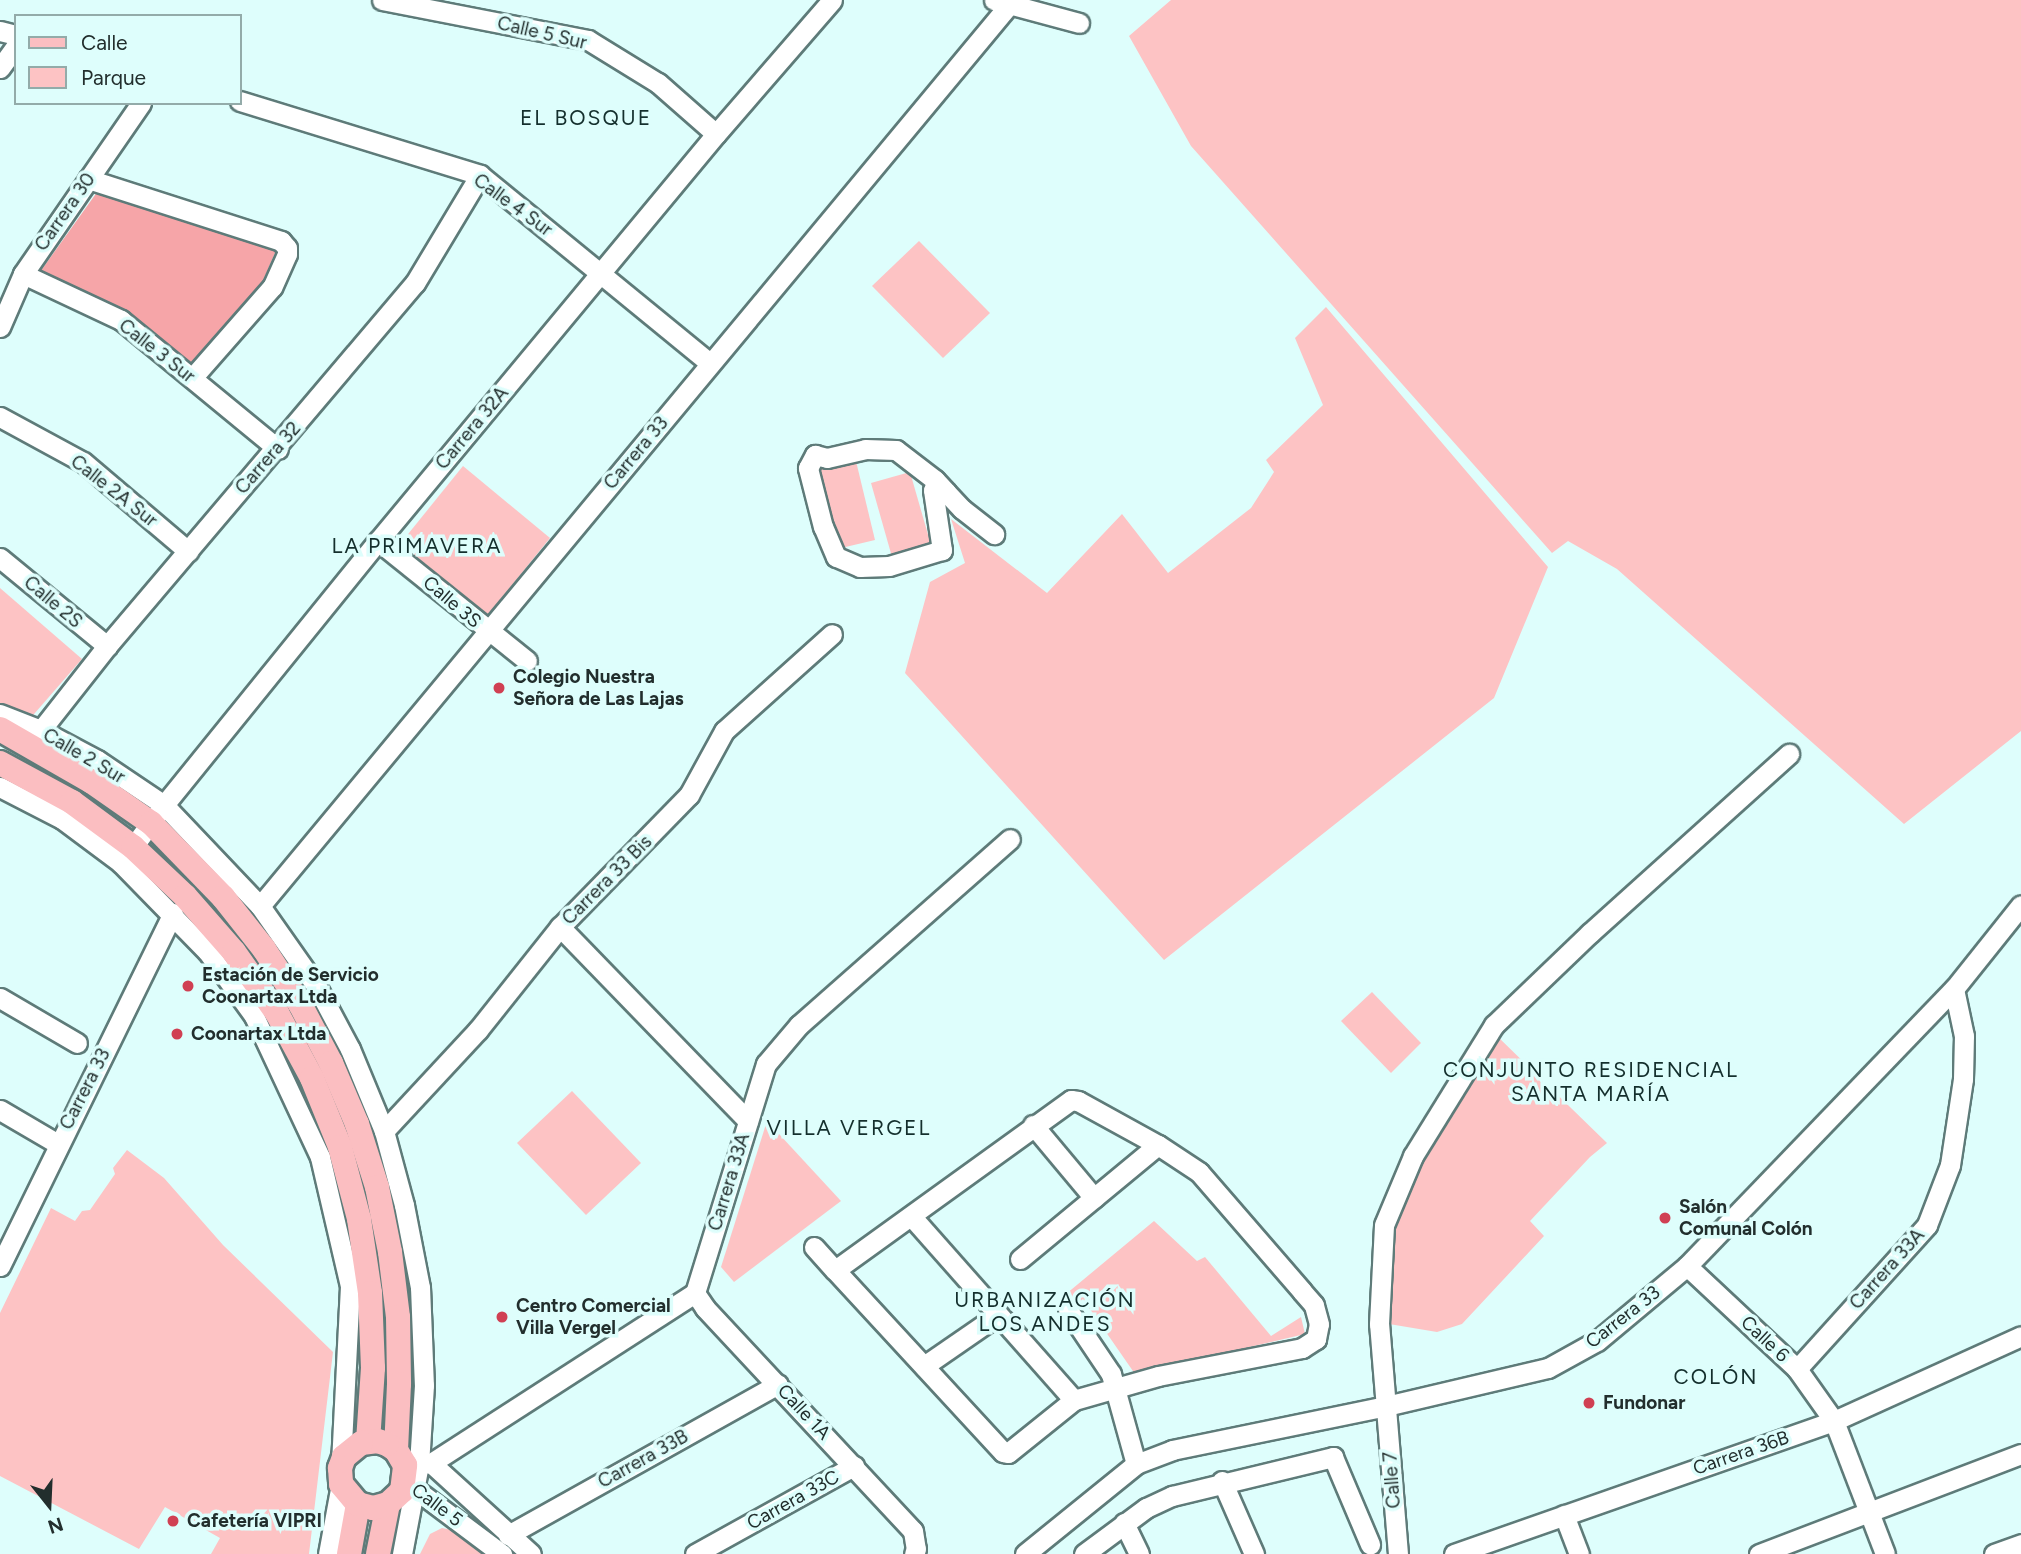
<!DOCTYPE html>
<meta charset="utf-8">
<style>
body{margin:0}
#map{position:relative;width:2021px;height:1554px;overflow:hidden;background:#defefc;font-family:Figtree,sans-serif}
div>[style]{position:absolute}
[style*='--x']{left:calc(var(--x)*1px);top:calc(var(--y)*1px);width:calc(var(--w)*1px);rotate:calc(var(--a)*1deg)}
.green>*{inset:0;background:#fdc3c4}
.forest>*{inset:0;background:#f6a5a8}
.roads{filter:drop-shadow(2px 0 #5e7b79) drop-shadow(-2px 0 #5e7b79) drop-shadow(0 2px #5e7b79) drop-shadow(0 -2px #5e7b79)}
.minor>*{height:19px;margin:-9.5px;padding:0 9.5px;transform-origin:9.5px;border-radius:9.5px;background:#fff}
.major>*{height:24px;margin:-12px;padding:0 12px;transform-origin:12px;border-radius:12px;background:#fbbec1}
.dots>*{width:19px;height:19px;translate:-50% -50%;box-sizing:border-box;border:4px solid #defefc;border-radius:50%}
span{translate:-50% -50%;white-space:nowrap;text-align:center;line-height:1.15;-webkit-text-stroke:7px #defefc;paint-order:stroke}
.street-label{font-size:19px;color:#222e2d}
.poi-label{font-size:19px;color:#222e2d;font-weight:700}
.left{translate:0 -50%;text-align:left}
.neighbourhood-label{font-size:21px;color:#142f2d;letter-spacing:2px}
.legend{position:absolute;left:14px;top:14px;width:228px;height:91px;box-sizing:border-box;background:#defefc;border:2px solid #93aba9;margin:0;padding:9px 12px;list-style:none;font-size:21px;color:#222e2d}
.legend li{display:flex;align-items:center;gap:14px;height:35px}
.legend b{width:35px;border:2px solid #93aba9}
.north{position:absolute;left:14px;top:1470px;width:70px;height:70px;-webkit-text-stroke:5px #defefc;paint-order:stroke;rotate:162deg;font-size:19px;font-weight:700;line-height:28px;text-align:center;color:#222e2d}
.north::after{content:'';display:block;margin:auto;width:24px;height:32px;background:#222e2d;clip-path:polygon(50% 0,100% 100%,50% 72%,0 100%)}
</style>
<div id="map">
<div class="green">
<i style="clip-path:polygon(1171px 0,2021px 0,2021px 731px,1904px 824px,1617px 569px,1568px 541px,1552px 553px,1191px 146px,1129px 36px)"></i>
<i style="clip-path:polygon(919px 241px,990px 313px,943px 358px,872px 286px)"></i>
<i style="clip-path:polygon(1326px 307px,1548px 567px,1494px 698px,1164px 960px,905px 673px,930px 582px,965px 563px,951px 519px,1047px 593px,1122px 514px,1168px 573px,1251px 508px,1274px 472px,1266px 460px,1323px 405px,1295px 338px)"></i>
<i style="clip-path:polygon(855px 457px,875px 540px,837px 549px,817px 467px)"></i>
<i style="clip-path:polygon(463px 466px,550px 538px,483px 621px,396px 549px)"></i>
<i style="clip-path:polygon(910px 472px,931px 545px,892px 557px,871px 483px)"></i>
<i style="clip-path:polygon(0 588px,82px 659px,28px 721px,0 710px)"></i>
<i style="clip-path:polygon(1372px 992px,1421px 1043px,1391px 1073px,1341px 1021px)"></i>
<i style="clip-path:polygon(1496px 1035px,1607px 1143px,1590px 1157px,1530px 1221px,1544px 1236px,1462px 1324px,1437px 1332px,1389px 1324px,1386px 1294px,1389px 1230px,1418px 1163px)"></i>
<i style="clip-path:polygon(572px 1091px,641px 1163px,586px 1215px,517px 1143px)"></i>
<i style="clip-path:polygon(767px 1121px,841px 1201px,734px 1282px,721px 1267px)"></i>
<i style="clip-path:polygon(127px 1150px,164px 1178px,223px 1245px,333px 1352px,309px 1554px,211px 1554px,220px 1538px,165px 1507px,139px 1549px,0 1476px,0 1313px,51px 1208px,75px 1221px,82px 1211px,90px 1210px,115px 1174px,113px 1168px)"></i>
<i style="clip-path:polygon(1154px 1221px,1197px 1261px,1205px 1257px,1271px 1336px,1301px 1317px,1305px 1334px,1135px 1374px,1083px 1299px,1070px 1309px,1060px 1299px)"></i>
<i style="clip-path:polygon(442px 1528px,457px 1531px,484px 1554px,420px 1554px,430px 1534px)"></i>
</div>
<div class="forest">
<i style="clip-path:polygon(100px 188px,278px 246px,262px 283px,190px 366px,40px 272px)"></i>
</div>
<div class="roads">
<div class="minor">
<i style="--x:382;--y:0;--w:210;--a:11"></i>
<i style="--x:588;--y:40;--w:82;--a:31.6"></i>
<i style="--x:658;--y:83;--w:77;--a:41.3"></i>
<i style="--x:994;--y:0;--w:88;--a:15.1"></i>
<i style="--x:0;--y:31;--w:16;--a:14"></i>
<i style="--x:0;--y:68;--w:27;--a:-54"></i>
<i style="--x:240;--y:101;--w:251;--a:17.1"></i>
<i style="--x:480;--y:175;--w:297;--a:39.3"></i>
<i style="--x:88;--y:179;--w:203;--a:17.8"></i>
<i style="--x:281;--y:241;--w:9;--a:49"></i>
<i style="--x:287;--y:248;--w:6;--a:90"></i>
<i style="--x:287;--y:254;--w:36;--a:114"></i>
<i style="--x:272;--y:287;--w:121;--a:131.3"></i>
<i style="--x:23;--y:274;--w:108;--a:25.1"></i>
<i style="--x:121;--y:320;--w:203;--a:39.4"></i>
<i style="--x:0;--y:327;--w:58;--a:-66.5"></i>
<i style="--x:23;--y:274;--w:208;--a:-55.4"></i>
<i style="--x:0;--y:417;--w:94;--a:28.5"></i>
<i style="--x:83;--y:462;--w:138;--a:40.3"></i>
<i style="--x:946;--y:492;--w:13;--a:-171"></i>
<i style="--x:933;--y:490;--w:61;--a:81.5"></i>
<i style="--x:942;--y:550;--w:55;--a:163.2"></i>
<i style="--x:889;--y:566;--w:29;--a:178"></i>
<i style="--x:860;--y:567;--w:26;--a:-157"></i>
<i style="--x:836;--y:557;--w:33;--a:-113"></i>
<i style="--x:823;--y:527;--w:61;--a:-104.3"></i>
<i style="--x:808;--y:468;--w:15;--a:-62"></i>
<i style="--x:815;--y:455;--w:12;--a:14"></i>
<i style="--x:827;--y:458;--w:39;--a:-13"></i>
<i style="--x:865;--y:449;--w:31;--a:2"></i>
<i style="--x:896;--y:450;--w:49;--a:37.6"></i>
<i style="--x:935;--y:480;--w:16;--a:47"></i>
<i style="--x:946;--y:492;--w:23;--a:47"></i>
<i style="--x:962;--y:509;--w:41;--a:38"></i>
<i style="--x:378;--y:541;--w:191;--a:38.8"></i>
<i style="--x:0;--y:558;--w:139;--a:39.4"></i>
<i style="--x:0;--y:714;--w:44;--a:21.3"></i>
<i style="--x:41;--y:730;--w:64;--a:28.2"></i>
<i style="--x:97;--y:760;--w:81;--a:33.9"></i>
<i style="--x:164;--y:805;--w:139;--a:46.5"></i>
<i style="--x:260;--y:906;--w:99;--a:54.9"></i>
<i style="--x:317;--y:987;--w:70;--a:62"></i>
<i style="--x:350;--y:1049;--w:89;--a:67.5"></i>
<i style="--x:384;--y:1131;--w:77;--a:74.9"></i>
<i style="--x:404;--y:1205;--w:84;--a:79"></i>
<i style="--x:420;--y:1287;--w:98;--a:87.7"></i>
<i style="--x:424;--y:1385;--w:79;--a:93.6"></i>
<i style="--x:419;--y:1464;--w:92;--a:100.7"></i>
<i style="--x:41;--y:730;--w:107;--a:-51.8"></i>
<i style="--x:107;--y:646;--w:476;--a:-49.7"></i>
<i style="--x:415;--y:283;--w:126;--a:-59"></i>
<i style="--x:0;--y:787;--w:70;--a:27.3"></i>
<i style="--x:62;--y:819;--w:74;--a:36.7"></i>
<i style="--x:121;--y:863;--w:123;--a:45.7"></i>
<i style="--x:207;--y:951;--w:80;--a:54.1"></i>
<i style="--x:254;--y:1016;--w:156;--a:64.9"></i>
<i style="--x:320;--y:1157;--w:132;--a:76.9"></i>
<i style="--x:350;--y:1286;--w:177;--a:92.9"></i>
<i style="--x:121;--y:863;--w:72;--a:-53.4"></i>
<i style="--x:164;--y:805;--w:340;--a:-51"></i>
<i style="--x:378;--y:541;--w:529;--a:-50.29"></i>
<i style="--x:716;--y:134;--w:177;--a:-49.1"></i>
<i style="--x:260;--y:906;--w:1178;--a:-50.27"></i>
<i style="--x:560;--y:927;--w:270;--a:45.9"></i>
<i style="--x:0;--y:998;--w:89;--a:30.3"></i>
<i style="--x:0;--y:1110;--w:67;--a:30.4"></i>
<i style="--x:1033;--y:1125;--w:95;--a:50.1"></i>
<i style="--x:384;--y:1131;--w:138;--a:-47.1"></i>
<i style="--x:478;--y:1030;--w:132;--a:-51.5"></i>
<i style="--x:560;--y:927;--w:185;--a:-45.7"></i>
<i style="--x:689;--y:795;--w:73;--a:-61.3"></i>
<i style="--x:724;--y:731;--w:145;--a:-41.9"></i>
<i style="--x:912;--y:1217;--w:244;--a:48.5"></i>
<i style="--x:814;--y:1247;--w:31;--a:48"></i>
<i style="--x:835;--y:1270;--w:248;--a:47.3"></i>
<i style="--x:1003;--y:1452;--w:5;--a:11"></i>
<i style="--x:1008;--y:1453;--w:85;--a:-38.8"></i>
<i style="--x:1074;--y:1400;--w:87;--a:-15.9"></i>
<i style="--x:1158;--y:1376;--w:147;--a:-11"></i>
<i style="--x:1302;--y:1348;--w:17;--a:-33"></i>
<i style="--x:1316;--y:1339;--w:15;--a:-79"></i>
<i style="--x:1319;--y:1324;--w:20;--a:-105"></i>
<i style="--x:1314;--y:1305;--w:18;--a:-131"></i>
<i style="--x:1302;--y:1291;--w:157;--a:-130.9"></i>
<i style="--x:1199;--y:1172;--w:49;--a:-146.6"></i>
<i style="--x:1158;--y:1145;--w:91;--a:-151.2"></i>
<i style="--x:1078;--y:1101;--w:7;--a:-172"></i>
<i style="--x:1071;--y:1100;--w:291;--a:144.2"></i>
<i style="--x:1020;--y:1259;--w:179;--a:-39.6"></i>
<i style="--x:0;--y:1266;--w:393;--a:-63.9"></i>
<i style="--x:1687;--y:1266;--w:151;--a:43.1"></i>
<i style="--x:1797;--y:1369;--w:64;--a:54.6"></i>
<i style="--x:1834;--y:1421;--w:142;--a:69"></i>
<i style="--x:695;--y:1293;--w:18;--a:56"></i>
<i style="--x:705;--y:1308;--w:305;--a:47"></i>
<i style="--x:913;--y:1531;--w:18;--a:81"></i>
<i style="--x:916;--y:1549;--w:5;--a:112"></i>
<i style="--x:1068;--y:1310;--w:77;--a:56.1"></i>
<i style="--x:1111;--y:1374;--w:93;--a:74.5"></i>
<i style="--x:924;--y:1366;--w:90;--a:-34.6"></i>
<i style="--x:1797;--y:1369;--w:194;--a:-47.9"></i>
<i style="--x:1927;--y:1225;--w:64;--a:-69"></i>
<i style="--x:1950;--y:1165;--w:87;--a:-81.4"></i>
<i style="--x:1963;--y:1079;--w:43;--a:-88.7"></i>
<i style="--x:1964;--y:1036;--w:48;--a:-102"></i>
<i style="--x:431;--y:1463;--w:135;--a:42.3"></i>
<i style="--x:408;--y:1465;--w:23;--a:-5"></i>
<i style="--x:431;--y:1463;--w:314;--a:-32.8"></i>
<i style="--x:695;--y:1293;--w:240;--a:-72.8"></i>
<i style="--x:766;--y:1064;--w:51;--a:-49.8"></i>
<i style="--x:799;--y:1025;--w:281;--a:-41.4"></i>
<i style="--x:1222;--y:1481;--w:80;--a:66.3"></i>
<i style="--x:407;--y:1483;--w:119;--a:36.8"></i>
<i style="--x:1564;--y:1515;--w:42;--a:69"></i>
<i style="--x:1124;--y:1523;--w:34;--a:64"></i>
<i style="--x:508;--y:1535;--w:309;--a:-29.2"></i>
<i style="--x:328;--y:1554;--w:71;--a:-79.5"></i>
<i style="--x:695;--y:1554;--w:182;--a:-29"></i>
<i style="--x:1025;--y:1554;--w:143;--a:-39"></i>
<i style="--x:1136;--y:1464;--w:39;--a:-21"></i>
<i style="--x:1172;--y:1450;--w:218;--a:-11.6"></i>
<i style="--x:1386;--y:1406;--w:166;--a:-13.2"></i>
<i style="--x:1548;--y:1368;--w:56;--a:-28.9"></i>
<i style="--x:1597;--y:1341;--w:117;--a:-39.8"></i>
<i style="--x:1687;--y:1266;--w:385;--a:-46.1"></i>
<i style="--x:1954;--y:989;--w:107;--a:-51.4"></i>
<i style="--x:1084;--y:1554;--w:77;--a:-36.6"></i>
<i style="--x:1146;--y:1508;--w:29;--a:-25"></i>
<i style="--x:1172;--y:1496;--w:166;--a:-13.6"></i>
<i style="--x:1333;--y:1457;--w:95;--a:67"></i>
<i style="--x:1398;--y:1554;--w:231;--a:-94.7"></i>
<i style="--x:1379;--y:1324;--w:99;--a:-87.1"></i>
<i style="--x:1384;--y:1225;--w:75;--a:-67.2"></i>
<i style="--x:1413;--y:1156;--w:154;--a:-58.3"></i>
<i style="--x:1494;--y:1025;--w:133;--a:-43.8"></i>
<i style="--x:1590;--y:933;--w:268;--a:-42"></i>
<i style="--x:1454;--y:1554;--w:403;--a:-19.3"></i>
<i style="--x:1834;--y:1421;--w:205;--a:-24.4"></i>
<i style="--x:1759;--y:1554;--w:280;--a:-20.9"></i>
<i style="--x:1994;--y:1554;--w:29;--a:-20"></i>
</div>
<div class="major">
<i style="--x:0;--y:729;--w:106;--a:29.9"></i>
<i style="--x:92;--y:782;--w:72;--a:34.8"></i>
<i style="--x:151;--y:823;--w:103;--a:45.8"></i>
<i style="--x:223;--y:897;--w:66;--a:51.7"></i>
<i style="--x:264;--y:949;--w:66;--a:56.8"></i>
<i style="--x:300;--y:1004;--w:67;--a:62.3"></i>
<i style="--x:331;--y:1063;--w:66;--a:66.9"></i>
<i style="--x:357;--y:1124;--w:66;--a:72.4"></i>
<i style="--x:377;--y:1187;--w:66;--a:78.7"></i>
<i style="--x:390;--y:1252;--w:65;--a:83"></i>
<i style="--x:398;--y:1317;--w:67;--a:89.1"></i>
<i style="--x:399;--y:1384;--w:66;--a:92.6"></i>
<i style="--x:0;--y:763;--w:82;--a:28.4"></i>
<i style="--x:72;--y:802;--w:76;--a:36.4"></i>
<i style="--x:133;--y:847;--w:71;--a:43.3"></i>
<i style="--x:185;--y:896;--w:74;--a:48.8"></i>
<i style="--x:234;--y:952;--w:75;--a:54.8"></i>
<i style="--x:277;--y:1013;--w:74;--a:61.7"></i>
<i style="--x:312;--y:1078;--w:74;--a:67.9"></i>
<i style="--x:340;--y:1147;--w:74;--a:75.2"></i>
<i style="--x:359;--y:1219;--w:75;--a:81.5"></i>
<i style="--x:370;--y:1293;--w:75;--a:87.7"></i>
<i style="--x:373;--y:1368;--w:74;--a:93.9"></i>
<i style="--x:349;--y:1554;--w:51;--a:-79.8"></i>
<i style="--x:378;--y:1554;--w:51;--a:-78.7"></i>
<i style="--x:388;--y:1504;--w:19;--a:-43"></i>
<i style="--x:402;--y:1491;--w:26;--a:-83"></i>
<i style="--x:405;--y:1465;--w:17;--a:-121"></i>
<i style="--x:396;--y:1450;--w:11;--a:-146"></i>
<i style="--x:387;--y:1444;--w:9;--a:-162"></i>
<i style="--x:378;--y:1441;--w:17;--a:173"></i>
<i style="--x:361;--y:1443;--w:22;--a:141"></i>
<i style="--x:344;--y:1457;--w:12;--a:110"></i>
<i style="--x:340;--y:1468;--w:16;--a:86"></i>
<i style="--x:341;--y:1484;--w:26;--a:50"></i>
<i style="--x:358;--y:1504;--w:16;--a:15"></i>
<i style="--x:373;--y:1508;--w:16;--a:-15"></i>
</div>
</div>
<div class="dots">
<i style="left:499px;top:688px;background:#d04053"></i>
<i style="left:188px;top:986px;background:#d04053"></i>
<i style="left:177px;top:1034px;background:#d04053"></i>
<i style="left:1665px;top:1218px;background:#d04053"></i>
<i style="left:502px;top:1317px;background:#d04053"></i>
<i style="left:1589px;top:1403px;background:#d04053"></i>
<i style="left:173px;top:1521px;background:#d04053"></i>
</div>
<div class="street-label">
<span style="left:542px;top:33px;rotate:13deg">Calle 5 Sur</span>
<span style="left:513px;top:205px;rotate:36deg">Calle 4 Sur</span>
<span style="left:65px;top:212px;rotate:-55deg">Carrera 30</span>
<span style="left:157px;top:351px;rotate:38deg">Calle 3 Sur</span>
<span style="left:472px;top:428px;rotate:-50deg">Carrera 32A</span>
<span style="left:636px;top:453px;rotate:-50deg">Carrera 33</span>
<span style="left:268px;top:458px;rotate:-49deg">Carrera 32</span>
<span style="left:114px;top:491px;rotate:38deg">Calle 2A Sur</span>
<span style="left:53px;top:602px;rotate:40deg">Calle 2S</span>
<span style="left:452px;top:602px;rotate:40deg">Calle 3S</span>
<span style="left:84px;top:756px;rotate:30deg">Calle 2 Sur</span>
<span style="left:607px;top:880px;rotate:-45deg">Carrera 33 Bis</span>
<span style="left:85px;top:1089px;rotate:-63deg">Carrera 33</span>
<span style="left:729px;top:1182px;rotate:-73deg">Carrera 33A</span>
<span style="left:1887px;top:1269px;rotate:-48deg">Carrera 33A</span>
<span style="left:1623px;top:1317px;rotate:-38deg">Carrera 33</span>
<span style="left:1765px;top:1339px;rotate:43deg">Calle 6</span>
<span style="left:804px;top:1412px;rotate:47deg">Calle 1A</span>
<span style="left:1741px;top:1453px;rotate:-19deg">Carrera 36B</span>
<span style="left:643px;top:1459px;rotate:-29deg">Carrera 33B</span>
<span style="left:1392px;top:1480px;rotate:-94deg">Calle 7</span>
<span style="left:793px;top:1500px;rotate:-29deg">Carrera 33C</span>
<span style="left:437px;top:1505px;rotate:37deg">Calle 5</span>
</div>
<div class="poi-label">
<span class="left" style="left:513px;top:688px">Colegio Nuestra<br>Señora de Las Lajas</span>
<span class="left" style="left:202px;top:986px">Estación de Servicio<br>Coonartax Ltda</span>
<span class="left" style="left:191px;top:1034px">Coonartax Ltda</span>
<span class="left" style="left:1679px;top:1218px">Salón<br>Comunal Colón</span>
<span class="left" style="left:516px;top:1317px">Centro Comercial<br>Villa Vergel</span>
<span class="left" style="left:1603px;top:1403px">Fundonar</span>
<span class="left" style="left:187px;top:1521px">Cafetería VIPRI</span>
</div>
<div class="neighbourhood-label">
<span style="left:586px;top:118px">EL BOSQUE</span>
<span style="left:417px;top:546px">LA PRIMAVERA</span>
<span style="left:1591px;top:1082px">CONJUNTO RESIDENCIAL<br>SANTA MARÍA</span>
<span style="left:849px;top:1128px">VILLA VERGEL</span>
<span style="left:1045px;top:1312px">URBANIZACIÓN<br>LOS ANDES</span>
<span style="left:1716px;top:1377px">COLÓN</span>
</div>
<ul class="legend">
<li><b style="height:9px;background:#fbbec1"></b>Calle</li>
<li><b style="height:19px;background:#fdc3c4"></b>Parque</li>
</ul>
<div class="north">N</div>
</div>
